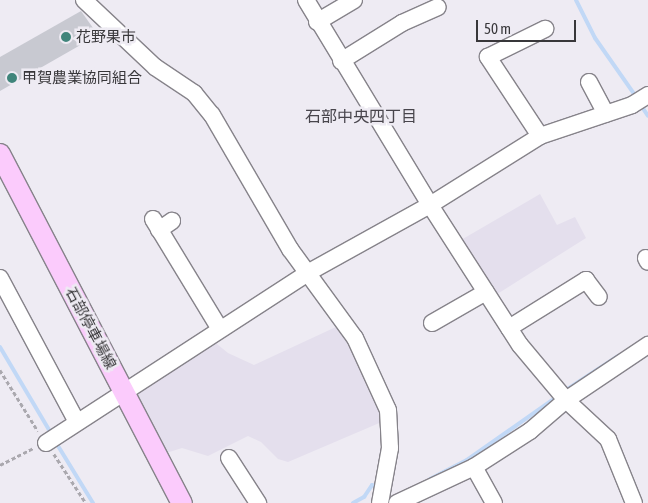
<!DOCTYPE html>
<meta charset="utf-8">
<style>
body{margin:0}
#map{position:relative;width:648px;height:503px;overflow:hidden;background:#eeebf3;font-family:"Asap Condensed","Noto Sans JP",sans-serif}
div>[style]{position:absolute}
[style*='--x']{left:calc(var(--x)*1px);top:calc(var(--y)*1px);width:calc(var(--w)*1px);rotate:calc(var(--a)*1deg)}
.built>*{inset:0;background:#e4dfed}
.stream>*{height:4px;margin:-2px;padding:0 2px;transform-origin:2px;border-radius:2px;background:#c1d8f6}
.building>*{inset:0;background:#c8c9d1}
.path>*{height:2.5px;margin-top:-1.25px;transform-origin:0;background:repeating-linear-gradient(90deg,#aaa8ae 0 4px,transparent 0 6.5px)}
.roads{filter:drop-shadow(1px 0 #86838a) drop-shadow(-1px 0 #86838a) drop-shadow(0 1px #86838a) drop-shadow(0 -1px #86838a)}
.minor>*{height:16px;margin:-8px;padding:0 8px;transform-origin:8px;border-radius:8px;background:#fff}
.major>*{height:20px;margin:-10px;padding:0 10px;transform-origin:10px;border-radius:10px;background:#fbcbfc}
.dots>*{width:14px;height:14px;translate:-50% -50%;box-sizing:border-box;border:2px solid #eeebf3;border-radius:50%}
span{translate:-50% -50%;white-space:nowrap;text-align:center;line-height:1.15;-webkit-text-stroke:5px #eeebf3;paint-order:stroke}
.poi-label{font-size:15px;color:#38373a}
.left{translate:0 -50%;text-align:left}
.street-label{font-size:15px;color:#38373a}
.neighbourhood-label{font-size:16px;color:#48454c}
.scale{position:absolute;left:476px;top:20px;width:100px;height:22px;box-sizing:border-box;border:2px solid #38373a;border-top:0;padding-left:6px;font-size:15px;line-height:18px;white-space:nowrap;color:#38373a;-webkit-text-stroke:4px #eeebf3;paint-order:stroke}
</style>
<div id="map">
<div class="built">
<i style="clip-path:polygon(540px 194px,557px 225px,575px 217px,586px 238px,494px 296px,461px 240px)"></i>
<i style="clip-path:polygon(338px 326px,380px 404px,384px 421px,288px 462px,278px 459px,261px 442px,248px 436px,208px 456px,182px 448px,163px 454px,131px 391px,212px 340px,228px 353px,254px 365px)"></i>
</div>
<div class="stream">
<i style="--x:576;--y:0;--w:42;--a:63.4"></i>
<i style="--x:595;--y:38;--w:73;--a:55"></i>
<i style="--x:640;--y:104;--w:14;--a:56"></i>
<i style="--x:0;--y:347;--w:102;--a:59.4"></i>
<i style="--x:563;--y:392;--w:66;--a:-33.2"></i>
<i style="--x:55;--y:441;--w:73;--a:58.5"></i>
<i style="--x:430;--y:479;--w:42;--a:-27.2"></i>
<i style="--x:467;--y:460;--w:111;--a:-35.1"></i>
<i style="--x:353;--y:503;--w:13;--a:-29"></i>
<i style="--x:364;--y:497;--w:14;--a:-56"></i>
<i style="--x:372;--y:485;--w:6;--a:18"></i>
</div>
<div class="building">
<i style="clip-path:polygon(81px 11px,98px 35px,0 91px,0 57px)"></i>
</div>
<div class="path">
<i style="--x:0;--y:370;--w:72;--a:58.1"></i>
<i style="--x:54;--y:454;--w:59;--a:56.9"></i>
<i style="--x:0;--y:465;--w:38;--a:-27"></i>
</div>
<div class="roads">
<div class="minor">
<i style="--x:84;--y:0;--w:98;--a:43.3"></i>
<i style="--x:155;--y:67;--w:47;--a:33.7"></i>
<i style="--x:194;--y:93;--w:28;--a:51"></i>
<i style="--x:212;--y:115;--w:155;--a:59.8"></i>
<i style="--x:290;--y:249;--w:110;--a:53.9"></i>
<i style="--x:355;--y:338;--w:79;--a:65.4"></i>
<i style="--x:388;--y:410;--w:38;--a:87"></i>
<i style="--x:390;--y:448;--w:56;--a:100.3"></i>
<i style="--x:306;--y:0;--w:240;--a:58.8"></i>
<i style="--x:430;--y:205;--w:166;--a:57.3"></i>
<i style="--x:520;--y:345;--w:72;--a:50.1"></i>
<i style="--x:566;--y:400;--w:57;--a:42.9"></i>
<i style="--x:608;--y:439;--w:69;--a:67.9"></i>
<i style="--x:317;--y:22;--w:43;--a:-30.7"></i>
<i style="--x:341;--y:61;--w:72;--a:-31.9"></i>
<i style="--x:402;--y:23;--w:39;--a:-24"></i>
<i style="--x:589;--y:82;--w:36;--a:62"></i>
<i style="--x:540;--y:136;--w:95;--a:-123.4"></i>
<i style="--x:488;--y:57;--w:64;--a:-26.2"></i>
<i style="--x:153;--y:219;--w:129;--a:58.7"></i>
<i style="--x:159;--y:230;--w:16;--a:-35"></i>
<i style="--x:646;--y:258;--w:4;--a:63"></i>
<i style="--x:0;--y:278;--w:163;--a:61.9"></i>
<i style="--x:432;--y:323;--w:62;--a:-29.9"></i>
<i style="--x:509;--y:328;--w:91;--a:-31.9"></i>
<i style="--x:586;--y:280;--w:21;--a:53"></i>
<i style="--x:46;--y:443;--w:314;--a:-33"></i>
<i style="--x:309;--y:272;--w:138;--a:-29"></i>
<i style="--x:430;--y:205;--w:130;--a:-32.1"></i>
<i style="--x:540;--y:136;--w:97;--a:-18.6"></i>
<i style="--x:632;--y:105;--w:19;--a:-32"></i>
<i style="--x:229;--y:458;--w:54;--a:57.2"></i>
<i style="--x:474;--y:467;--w:41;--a:60.9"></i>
<i style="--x:397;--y:503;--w:85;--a:-25.1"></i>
<i style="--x:474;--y:467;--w:67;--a:-32.7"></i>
<i style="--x:530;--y:431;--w:48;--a:-40.7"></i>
<i style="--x:566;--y:400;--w:99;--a:-33.9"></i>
</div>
<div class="major">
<i style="--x:0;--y:154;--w:394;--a:62.5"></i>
</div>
</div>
<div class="dots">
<i style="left:66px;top:37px;background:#40857b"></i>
<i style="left:12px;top:78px;background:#40857b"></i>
</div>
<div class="poi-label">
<span class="left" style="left:76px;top:37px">花野果市</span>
<span class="left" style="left:22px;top:78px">甲賀農業協同組合</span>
</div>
<div class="street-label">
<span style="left:91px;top:328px;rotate:62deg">石部停車場線</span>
</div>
<div class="neighbourhood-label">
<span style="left:361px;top:116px">石部中央四丁目</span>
</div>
<div class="scale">50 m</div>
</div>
